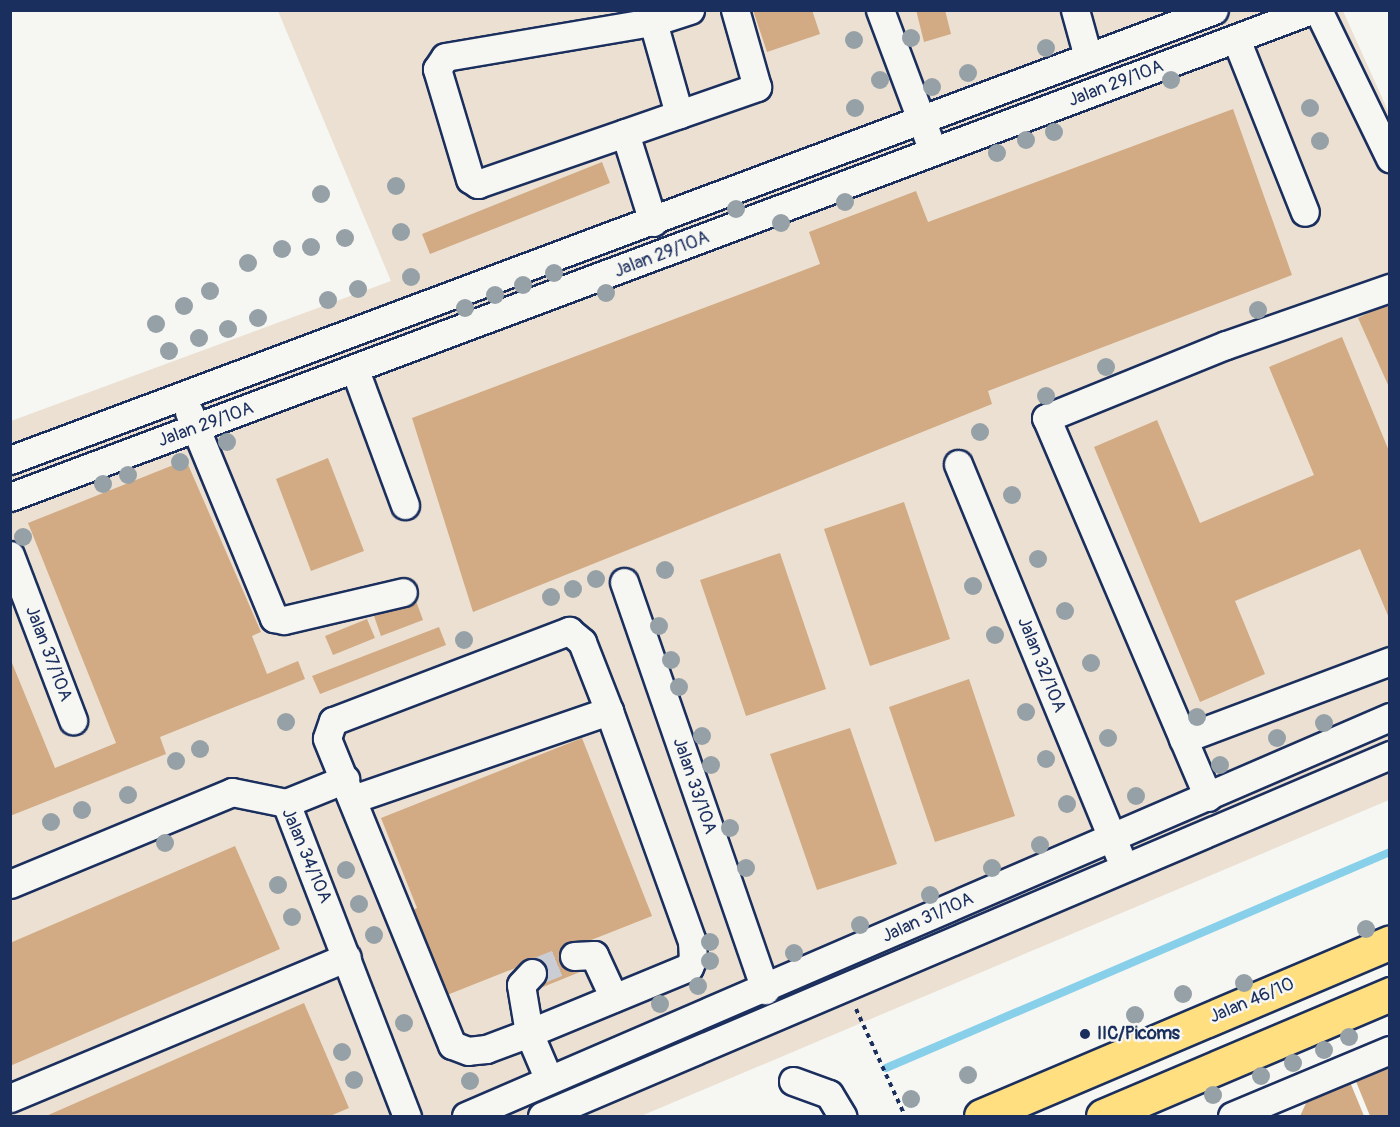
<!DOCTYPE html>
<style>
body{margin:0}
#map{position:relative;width:1400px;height:1127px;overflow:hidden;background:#f6f6f2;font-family:Pangolin,sans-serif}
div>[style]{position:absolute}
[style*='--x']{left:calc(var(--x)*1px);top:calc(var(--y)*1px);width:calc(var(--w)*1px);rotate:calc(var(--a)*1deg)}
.built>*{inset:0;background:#ebe0d1}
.stream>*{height:8px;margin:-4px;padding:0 4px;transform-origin:4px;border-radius:4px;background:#88d0e9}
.building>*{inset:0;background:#d2ab84}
.minor-tunnel>*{height:27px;margin-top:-13.5px;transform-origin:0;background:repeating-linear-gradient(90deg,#caced4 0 27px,transparent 0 41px)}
.path>*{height:4px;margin-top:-2px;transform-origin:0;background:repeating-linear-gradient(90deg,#1b2f5e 0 4.5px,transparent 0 9px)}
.roads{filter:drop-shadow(2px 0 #1b2f5e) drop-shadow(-2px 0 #1b2f5e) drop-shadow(0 2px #1b2f5e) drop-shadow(0 -2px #1b2f5e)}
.minor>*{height:27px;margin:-13.5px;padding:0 13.5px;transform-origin:13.5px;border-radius:13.5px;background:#f6f6f2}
.major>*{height:33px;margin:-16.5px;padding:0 16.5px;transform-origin:16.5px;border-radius:16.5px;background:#ffdf80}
.trees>*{width:18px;height:18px;margin:-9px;border-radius:50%;background:#96a0a7}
.dots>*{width:16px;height:16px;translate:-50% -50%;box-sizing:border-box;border:3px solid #f6f6f2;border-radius:50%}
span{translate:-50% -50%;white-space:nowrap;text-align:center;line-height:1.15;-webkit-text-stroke:5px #f6f6f2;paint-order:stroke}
.street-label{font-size:18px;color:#1b2f5e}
.poi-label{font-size:18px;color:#1b2f5e;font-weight:700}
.left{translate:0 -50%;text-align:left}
.frame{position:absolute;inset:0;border:12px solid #1b2f5e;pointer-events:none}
</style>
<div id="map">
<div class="built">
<i style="clip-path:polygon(278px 11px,1343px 11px,1389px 113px,1389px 800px,641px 1116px,11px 1116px,11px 421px,391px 281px)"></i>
</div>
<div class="stream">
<i style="--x:886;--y:1068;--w:548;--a:-23.2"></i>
</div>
<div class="building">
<i style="clip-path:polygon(753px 10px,812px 10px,820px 34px,767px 52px)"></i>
<i style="clip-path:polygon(916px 10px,945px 10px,951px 34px,924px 42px)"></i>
<i style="clip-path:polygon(1233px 109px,1292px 275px,988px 391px,992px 404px,473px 612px,412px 418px,820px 264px,809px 232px,916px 191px,928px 222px)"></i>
<i style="clip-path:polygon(602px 162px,610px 183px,430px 254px,422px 234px)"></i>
<i style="clip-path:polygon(1389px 303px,1389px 387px,1358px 318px)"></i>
<i style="clip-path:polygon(1342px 337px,1389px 451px,1389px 618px,1360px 549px,1235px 601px,1265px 674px,1200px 702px,1094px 447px,1157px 420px,1200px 523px,1314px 475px,1269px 367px)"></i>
<i style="clip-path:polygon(328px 458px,364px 551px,311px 571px,276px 479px)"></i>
<i style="clip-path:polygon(186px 460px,261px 632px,252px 636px,267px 674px,298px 661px,305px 679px,160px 737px,166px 754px,10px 816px,10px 658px,55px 768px,116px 743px,28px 523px)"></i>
<i style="clip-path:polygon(904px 502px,950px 639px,870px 666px,824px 529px)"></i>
<i style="clip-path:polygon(780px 553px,826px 689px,746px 716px,700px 580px)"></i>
<i style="clip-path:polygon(416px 601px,423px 620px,381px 636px,374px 616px)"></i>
<i style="clip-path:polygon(367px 619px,375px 638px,333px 655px,325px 636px)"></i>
<i style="clip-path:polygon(439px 627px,446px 645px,320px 694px,312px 676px)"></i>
<i style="clip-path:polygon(969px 679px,1015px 816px,935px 842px,889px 707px)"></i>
<i style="clip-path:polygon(850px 728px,897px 864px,817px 890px,770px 754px)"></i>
<i style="clip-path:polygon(582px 738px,652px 916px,571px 948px,580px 972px,538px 989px,528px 963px,442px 997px,408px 912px,417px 908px,381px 818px)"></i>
<i style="clip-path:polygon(235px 846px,280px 949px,10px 1066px,10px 943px)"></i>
<i style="clip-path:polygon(304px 1003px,349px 1108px,330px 1116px,46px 1116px)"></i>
<i style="clip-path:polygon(1389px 1065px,1389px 1116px,1370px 1116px,1355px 1079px)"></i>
<i style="clip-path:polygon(1350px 1082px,1364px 1116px,1300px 1116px,1308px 1099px)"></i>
</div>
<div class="minor-tunnel">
<i style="--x:532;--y:973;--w:45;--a:-22"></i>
</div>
<div class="path">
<i style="--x:856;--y:1009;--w:118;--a:65.4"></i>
</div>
<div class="roads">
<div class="minor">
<i style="--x:880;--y:10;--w:137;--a:69.4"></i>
<i style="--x:1075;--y:10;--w:49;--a:74.5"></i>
<i style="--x:1318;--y:10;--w:165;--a:64.1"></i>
<i style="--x:653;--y:22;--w:96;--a:74.2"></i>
<i style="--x:1236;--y:39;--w:186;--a:68.3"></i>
<i style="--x:625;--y:133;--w:140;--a:-19.2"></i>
<i style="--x:757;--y:87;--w:80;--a:-105.9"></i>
<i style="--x:653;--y:222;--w:93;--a:-107.5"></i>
<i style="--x:625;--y:133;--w:156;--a:160.9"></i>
<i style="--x:478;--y:184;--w:9;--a:-148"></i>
<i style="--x:470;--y:179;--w:115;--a:-106.7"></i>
<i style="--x:437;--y:69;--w:14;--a:-56"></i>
<i style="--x:445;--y:57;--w:211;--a:-9.6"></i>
<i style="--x:653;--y:22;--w:39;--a:-18"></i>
<i style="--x:355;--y:370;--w:144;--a:69.7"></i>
<i style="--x:189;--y:412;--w:223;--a:67.6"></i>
<i style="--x:274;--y:618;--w:10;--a:11"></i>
<i style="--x:284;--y:620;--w:122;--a:-13.2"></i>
<i style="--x:10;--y:460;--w:1285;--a:-20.49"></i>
<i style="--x:958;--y:464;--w:422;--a:67.6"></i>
<i style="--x:10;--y:497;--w:1389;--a:-20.52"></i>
<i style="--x:10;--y:555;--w:177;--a:69.1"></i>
<i style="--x:624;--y:582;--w:432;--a:70.9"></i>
<i style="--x:1183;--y:739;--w:221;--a:-20.6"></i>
<i style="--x:1208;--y:797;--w:412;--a:-113.1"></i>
<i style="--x:1046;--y:418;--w:194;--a:-22.1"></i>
<i style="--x:1226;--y:345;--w:174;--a:-19.2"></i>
<i style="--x:353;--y:799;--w:271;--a:-19"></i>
<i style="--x:286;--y:803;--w:64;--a:-22.1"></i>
<i style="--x:10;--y:884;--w:240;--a:-22.5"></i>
<i style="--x:232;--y:792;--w:55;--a:11.5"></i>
<i style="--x:286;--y:803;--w:336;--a:68.9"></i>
<i style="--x:574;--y:956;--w:20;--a:-3"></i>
<i style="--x:594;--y:955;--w:47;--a:65.1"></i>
<i style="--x:532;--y:973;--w:16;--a:133"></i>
<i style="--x:521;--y:985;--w:49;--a:80.5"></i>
<i style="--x:529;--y:1033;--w:46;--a:159.6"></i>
<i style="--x:486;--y:1049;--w:18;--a:174"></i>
<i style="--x:468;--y:1051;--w:17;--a:-159"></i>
<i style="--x:452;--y:1045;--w:331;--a:-112.2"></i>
<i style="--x:327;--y:738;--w:18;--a:-71"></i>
<i style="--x:333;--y:721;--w:253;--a:-20.9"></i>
<i style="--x:569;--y:631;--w:17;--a:40"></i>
<i style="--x:582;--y:642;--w:74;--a:68.6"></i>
<i style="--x:609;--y:711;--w:245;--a:70.2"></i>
<i style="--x:692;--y:941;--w:17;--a:87"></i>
<i style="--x:693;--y:958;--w:10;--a:114"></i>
<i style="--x:689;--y:967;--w:173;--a:157.6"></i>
<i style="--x:529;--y:1033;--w:51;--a:66.9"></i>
<i style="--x:793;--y:1081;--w:38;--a:20"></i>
<i style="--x:829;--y:1094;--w:26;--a:59"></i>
<i style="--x:10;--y:1098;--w:365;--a:-22.7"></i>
<i style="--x:466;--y:1116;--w:1006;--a:-23.36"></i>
<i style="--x:542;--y:1116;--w:922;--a:-23.06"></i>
<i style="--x:1232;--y:1116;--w:171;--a:-22.7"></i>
</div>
<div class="major">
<i style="--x:981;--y:1116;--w:444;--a:-23"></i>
<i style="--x:1103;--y:1116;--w:312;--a:-23"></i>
</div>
</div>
<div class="trees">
<i style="left:911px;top:38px"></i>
<i style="left:854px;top:40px"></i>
<i style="left:1046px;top:48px"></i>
<i style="left:968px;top:73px"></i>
<i style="left:880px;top:80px"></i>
<i style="left:1171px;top:80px"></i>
<i style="left:932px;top:87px"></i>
<i style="left:855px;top:108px"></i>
<i style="left:1310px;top:108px"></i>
<i style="left:1054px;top:132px"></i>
<i style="left:1026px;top:140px"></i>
<i style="left:1320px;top:141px"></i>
<i style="left:997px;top:153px"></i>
<i style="left:396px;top:186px"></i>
<i style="left:321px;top:194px"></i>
<i style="left:845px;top:202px"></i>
<i style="left:736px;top:209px"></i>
<i style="left:781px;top:223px"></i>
<i style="left:401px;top:232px"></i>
<i style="left:345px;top:238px"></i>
<i style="left:311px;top:247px"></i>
<i style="left:282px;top:249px"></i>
<i style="left:248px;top:263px"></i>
<i style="left:554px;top:273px"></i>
<i style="left:411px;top:277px"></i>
<i style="left:523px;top:285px"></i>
<i style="left:358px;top:289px"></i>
<i style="left:210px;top:291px"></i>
<i style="left:606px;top:293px"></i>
<i style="left:495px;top:295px"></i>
<i style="left:328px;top:300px"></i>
<i style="left:184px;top:306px"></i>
<i style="left:465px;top:308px"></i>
<i style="left:1258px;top:310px"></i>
<i style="left:258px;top:318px"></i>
<i style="left:156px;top:324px"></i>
<i style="left:228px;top:329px"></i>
<i style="left:199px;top:338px"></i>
<i style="left:169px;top:351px"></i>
<i style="left:1106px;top:367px"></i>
<i style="left:1046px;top:396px"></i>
<i style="left:980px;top:432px"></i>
<i style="left:227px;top:442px"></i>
<i style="left:180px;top:462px"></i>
<i style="left:128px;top:475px"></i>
<i style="left:103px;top:484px"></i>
<i style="left:1012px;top:495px"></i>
<i style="left:23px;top:537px"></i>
<i style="left:1038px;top:559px"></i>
<i style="left:665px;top:570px"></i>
<i style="left:596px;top:579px"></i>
<i style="left:973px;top:586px"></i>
<i style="left:573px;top:589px"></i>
<i style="left:551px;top:597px"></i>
<i style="left:1065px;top:611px"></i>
<i style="left:659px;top:626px"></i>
<i style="left:995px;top:635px"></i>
<i style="left:464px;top:640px"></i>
<i style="left:671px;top:660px"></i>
<i style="left:1091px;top:663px"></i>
<i style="left:679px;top:687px"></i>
<i style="left:1026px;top:712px"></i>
<i style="left:1197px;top:717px"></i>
<i style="left:286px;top:722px"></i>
<i style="left:1324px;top:723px"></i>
<i style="left:702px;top:736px"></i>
<i style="left:1108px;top:738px"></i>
<i style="left:1277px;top:738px"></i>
<i style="left:200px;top:749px"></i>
<i style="left:1046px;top:759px"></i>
<i style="left:176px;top:761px"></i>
<i style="left:711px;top:765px"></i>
<i style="left:1220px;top:765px"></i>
<i style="left:128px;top:795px"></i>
<i style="left:1136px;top:796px"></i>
<i style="left:1067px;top:804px"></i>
<i style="left:82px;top:810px"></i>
<i style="left:51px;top:822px"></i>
<i style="left:730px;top:828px"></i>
<i style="left:165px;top:843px"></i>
<i style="left:1040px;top:845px"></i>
<i style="left:746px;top:868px"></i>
<i style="left:992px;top:868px"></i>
<i style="left:346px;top:870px"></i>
<i style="left:278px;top:885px"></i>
<i style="left:930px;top:895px"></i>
<i style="left:359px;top:904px"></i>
<i style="left:292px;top:917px"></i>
<i style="left:860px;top:925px"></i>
<i style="left:1366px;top:929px"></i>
<i style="left:374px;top:935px"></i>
<i style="left:710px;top:942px"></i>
<i style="left:794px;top:953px"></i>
<i style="left:710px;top:961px"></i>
<i style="left:1244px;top:983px"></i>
<i style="left:698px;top:986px"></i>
<i style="left:1183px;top:994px"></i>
<i style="left:660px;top:1004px"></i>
<i style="left:1135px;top:1015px"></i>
<i style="left:404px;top:1023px"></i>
<i style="left:1349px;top:1037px"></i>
<i style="left:1324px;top:1050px"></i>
<i style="left:342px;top:1052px"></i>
<i style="left:1293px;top:1063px"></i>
<i style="left:968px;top:1075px"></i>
<i style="left:1261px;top:1076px"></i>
<i style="left:354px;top:1080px"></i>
<i style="left:470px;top:1081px"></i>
<i style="left:1213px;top:1095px"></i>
<i style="left:911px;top:1099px"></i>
</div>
<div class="dots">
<i style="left:1085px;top:1034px;background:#1b2f5e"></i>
</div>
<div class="street-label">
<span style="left:1116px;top:84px;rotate:-21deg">Jalan 29/10A</span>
<span style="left:662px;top:255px;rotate:-21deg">Jalan 29/10A</span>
<span style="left:206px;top:425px;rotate:-20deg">Jalan 29/10A</span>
<span style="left:48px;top:654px;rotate:69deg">Jalan 37/10A</span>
<span style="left:1041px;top:665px;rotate:68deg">Jalan 32/10A</span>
<span style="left:694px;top:786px;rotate:71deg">Jalan 33/10A</span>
<span style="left:306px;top:856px;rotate:67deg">Jalan 34/10A</span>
<span style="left:928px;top:918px;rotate:-24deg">Jalan 31/10A</span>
<span style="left:1252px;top:1001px;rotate:-23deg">Jalan 46/10</span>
</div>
<div class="poi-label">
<span class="left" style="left:1097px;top:1034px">IIC/Picoms</span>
</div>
<div class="frame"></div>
</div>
